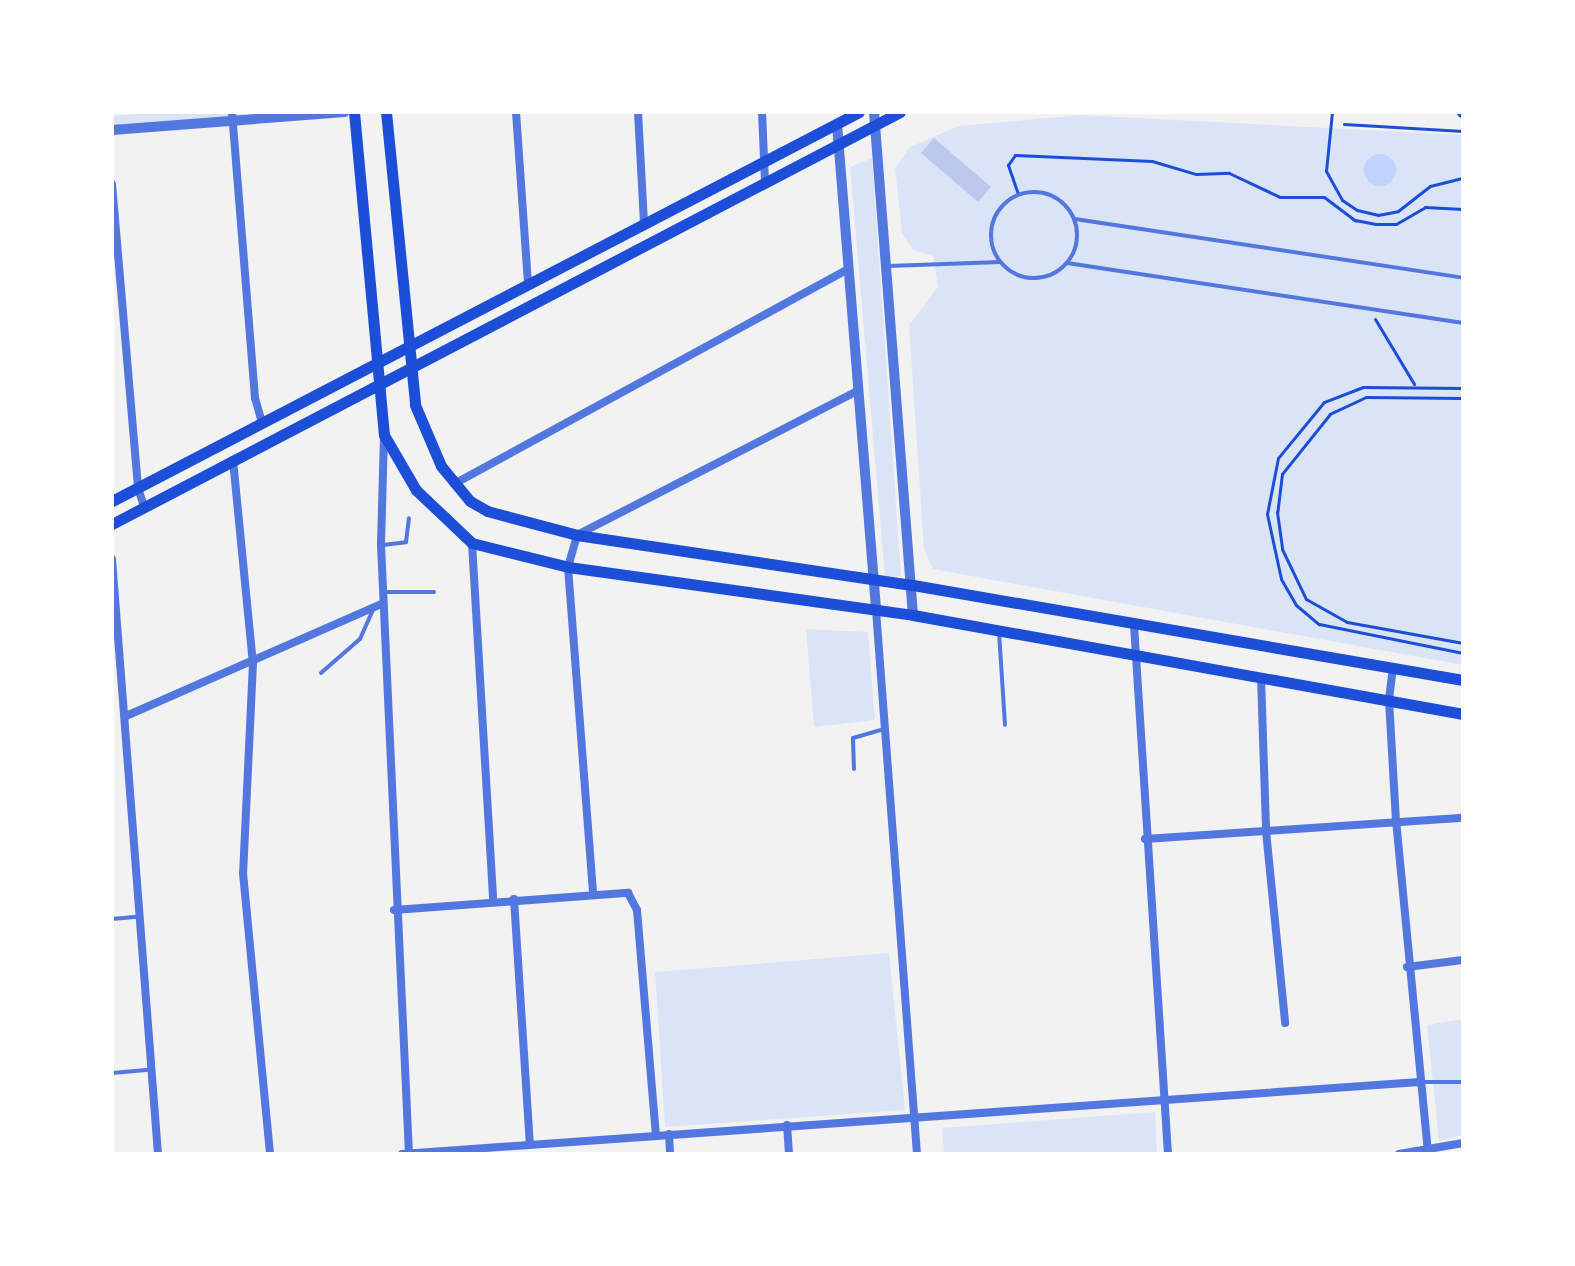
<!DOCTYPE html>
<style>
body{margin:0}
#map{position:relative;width:1575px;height:1266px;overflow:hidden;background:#f2f2f2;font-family:Jost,sans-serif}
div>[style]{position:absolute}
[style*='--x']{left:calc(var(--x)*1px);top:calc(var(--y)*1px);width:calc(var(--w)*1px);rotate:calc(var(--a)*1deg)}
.green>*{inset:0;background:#dbe4f7}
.water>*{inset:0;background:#bfd3fe}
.round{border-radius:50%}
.building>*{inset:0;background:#bdc9ec}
.path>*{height:3px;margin:-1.5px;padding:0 1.5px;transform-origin:1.5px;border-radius:1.5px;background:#1d4ed8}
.service>*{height:4px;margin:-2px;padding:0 2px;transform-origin:2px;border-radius:2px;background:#5277de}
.service>.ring{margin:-2px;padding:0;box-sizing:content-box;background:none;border:4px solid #5277de;border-radius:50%}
.minor>*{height:8px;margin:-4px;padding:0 4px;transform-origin:4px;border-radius:4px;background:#5277de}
.tertiary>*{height:10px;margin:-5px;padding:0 5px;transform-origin:5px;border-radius:5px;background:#5277de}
.secondary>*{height:11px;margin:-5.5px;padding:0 5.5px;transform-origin:5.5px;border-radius:5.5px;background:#1d4ed8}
span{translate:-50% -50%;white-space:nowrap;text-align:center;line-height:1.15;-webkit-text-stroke:8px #fff;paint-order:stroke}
.frame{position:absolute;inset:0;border:114px solid #fff;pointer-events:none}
</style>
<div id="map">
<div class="green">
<i style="clip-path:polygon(161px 112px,290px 112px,112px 125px,112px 116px)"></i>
<i style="clip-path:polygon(1081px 115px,1463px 135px,1463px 665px,933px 569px,924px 549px,909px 325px,938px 287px,933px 256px,913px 250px,902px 233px,895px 168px,910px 147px,959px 126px)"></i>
<i style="clip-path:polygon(872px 158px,901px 576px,885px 577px,850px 167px)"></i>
<i style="clip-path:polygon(806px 629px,868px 632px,875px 720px,814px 727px)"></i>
<i style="clip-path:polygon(889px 953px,905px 1110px,665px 1127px,655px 972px)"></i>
<i style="clip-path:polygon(1463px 1019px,1463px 1135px,1439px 1141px,1427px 1025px)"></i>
<i style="clip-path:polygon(1155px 1112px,1157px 1154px,944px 1154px,942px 1128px)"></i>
</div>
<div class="water">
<i class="round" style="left:1364px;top:154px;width:32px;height:32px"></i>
</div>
<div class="building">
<i style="clip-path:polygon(934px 138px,991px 187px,978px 202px,921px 153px)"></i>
</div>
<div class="path">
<i style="--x:1332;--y:112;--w:59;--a:95.8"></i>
<i style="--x:1326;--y:171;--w:33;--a:61"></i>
<i style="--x:1342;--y:200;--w:18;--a:34"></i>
<i style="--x:1357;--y:210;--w:22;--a:13"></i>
<i style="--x:1378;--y:215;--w:20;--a:-11"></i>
<i style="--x:1398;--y:211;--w:41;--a:-38"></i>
<i style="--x:1430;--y:186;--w:34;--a:-14"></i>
<i style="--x:1344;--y:124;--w:119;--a:3.4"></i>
<i style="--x:1018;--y:194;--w:31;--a:-109"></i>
<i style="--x:1008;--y:165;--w:12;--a:-55"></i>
<i style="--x:1015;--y:155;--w:137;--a:2.5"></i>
<i style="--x:1152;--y:161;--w:46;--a:16.5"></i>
<i style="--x:1196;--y:174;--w:33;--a:-2"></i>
<i style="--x:1229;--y:173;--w:56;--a:25.2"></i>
<i style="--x:1280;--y:197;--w:44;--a:0"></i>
<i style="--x:1324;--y:197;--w:39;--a:37"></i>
<i style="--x:1355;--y:220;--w:21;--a:11"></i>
<i style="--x:1376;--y:224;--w:20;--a:0"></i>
<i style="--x:1396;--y:224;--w:34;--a:-30"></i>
<i style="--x:1425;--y:207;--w:38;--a:3"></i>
<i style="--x:1375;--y:319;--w:76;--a:59"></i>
<i style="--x:1463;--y:388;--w:100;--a:-179.4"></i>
<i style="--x:1363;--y:387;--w:42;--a:159"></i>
<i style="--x:1324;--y:402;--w:72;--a:129.4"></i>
<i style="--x:1278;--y:458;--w:57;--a:101.1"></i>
<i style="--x:1267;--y:514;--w:66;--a:77.8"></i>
<i style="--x:1281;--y:579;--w:30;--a:60"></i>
<i style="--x:1296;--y:605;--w:30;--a:40"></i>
<i style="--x:1319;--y:624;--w:147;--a:11.4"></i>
<i style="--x:1463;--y:398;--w:97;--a:-179.4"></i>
<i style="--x:1366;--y:397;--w:40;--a:155"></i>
<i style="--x:1330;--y:414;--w:77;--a:128.7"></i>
<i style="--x:1282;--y:474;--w:38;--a:97"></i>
<i style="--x:1277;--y:512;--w:37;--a:82"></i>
<i style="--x:1282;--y:549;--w:55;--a:64.4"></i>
<i style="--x:1306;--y:599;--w:47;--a:29.3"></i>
<i style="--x:1347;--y:622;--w:118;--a:10.3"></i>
</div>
<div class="service">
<i class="ring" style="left:991px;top:192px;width:82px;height:82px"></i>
<i style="--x:1075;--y:219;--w:392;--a:8.6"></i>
<i style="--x:1067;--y:263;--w:401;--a:8.6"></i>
<i style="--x:889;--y:266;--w:111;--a:-2.1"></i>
<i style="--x:383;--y:545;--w:23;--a:-7"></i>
<i style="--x:406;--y:542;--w:24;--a:-83"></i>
<i style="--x:385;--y:592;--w:49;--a:0"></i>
<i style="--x:999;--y:632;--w:93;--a:86.3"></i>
<i style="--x:321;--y:673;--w:52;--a:-41.1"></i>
<i style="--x:360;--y:639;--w:32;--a:-66"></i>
<i style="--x:854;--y:769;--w:31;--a:-92"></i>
<i style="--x:853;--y:738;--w:32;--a:-16"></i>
<i style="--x:112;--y:919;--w:25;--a:-5"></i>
<i style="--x:112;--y:1073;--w:37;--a:-5"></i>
<i style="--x:1421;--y:1082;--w:42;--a:0"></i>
</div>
<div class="minor">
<i style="--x:232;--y:112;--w:287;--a:85.4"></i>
<i style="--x:255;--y:398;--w:25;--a:74"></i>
<i style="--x:516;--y:112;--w:172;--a:86"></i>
<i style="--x:638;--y:112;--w:112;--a:86.9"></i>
<i style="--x:762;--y:112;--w:70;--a:87.5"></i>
<i style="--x:112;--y:184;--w:305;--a:85.1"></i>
<i style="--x:138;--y:488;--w:20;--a:72"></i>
<i style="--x:384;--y:436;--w:109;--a:91.6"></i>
<i style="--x:381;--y:545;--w:610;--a:87.37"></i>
<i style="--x:233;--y:460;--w:204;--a:84.4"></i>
<i style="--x:253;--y:663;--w:210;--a:92.7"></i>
<i style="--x:243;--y:873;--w:282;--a:84.5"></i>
<i style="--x:454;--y:484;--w:447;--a:-28.6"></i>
<i style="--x:472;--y:543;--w:359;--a:86.6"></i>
<i style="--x:112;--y:559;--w:597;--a:85.58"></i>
<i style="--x:876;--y:610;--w:546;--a:85.69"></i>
<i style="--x:1134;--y:625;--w:530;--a:86.32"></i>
<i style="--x:1393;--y:667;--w:33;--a:97"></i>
<i style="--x:1389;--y:700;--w:120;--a:86.7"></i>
<i style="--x:1396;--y:820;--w:336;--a:84.5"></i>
<i style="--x:1261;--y:677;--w:154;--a:88.1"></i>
<i style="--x:1266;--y:831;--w:193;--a:84.3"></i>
<i style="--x:126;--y:716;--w:281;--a:-23.7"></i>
<i style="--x:1145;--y:839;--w:319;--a:-3.8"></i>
<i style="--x:593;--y:892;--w:326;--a:-94.4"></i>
<i style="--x:568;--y:567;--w:33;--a:-74"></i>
<i style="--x:577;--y:535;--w:315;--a:-27.2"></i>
<i style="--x:514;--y:899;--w:246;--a:86.3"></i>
<i style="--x:394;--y:910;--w:235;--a:-4.2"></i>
<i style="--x:628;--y:893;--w:19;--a:62"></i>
<i style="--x:637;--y:910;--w:226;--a:85.2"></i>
<i style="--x:1407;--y:967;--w:56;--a:-7.1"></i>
<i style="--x:787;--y:1125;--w:29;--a:86"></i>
<i style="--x:669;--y:1134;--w:20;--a:87"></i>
<i style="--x:402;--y:1154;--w:1020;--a:-4.05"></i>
<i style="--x:1399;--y:1154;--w:65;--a:-9.8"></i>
</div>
<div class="tertiary">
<i style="--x:874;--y:112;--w:505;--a:85.57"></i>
<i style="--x:837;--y:124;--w:488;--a:85.4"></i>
<i style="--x:112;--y:130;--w:233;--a:-4.4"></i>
</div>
<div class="secondary">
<i style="--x:354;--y:112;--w:324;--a:84.7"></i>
<i style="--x:384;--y:435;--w:64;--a:59.8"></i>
<i style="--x:416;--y:490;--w:77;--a:43.4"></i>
<i style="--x:472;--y:543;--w:99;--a:14"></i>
<i style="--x:568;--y:567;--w:348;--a:7.9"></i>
<i style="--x:913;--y:615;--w:559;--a:10.2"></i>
<i style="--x:386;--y:112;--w:294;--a:84.3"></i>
<i style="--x:415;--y:405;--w:66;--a:66.9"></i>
<i style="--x:441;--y:466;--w:45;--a:50.4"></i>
<i style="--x:470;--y:501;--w:20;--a:30"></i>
<i style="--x:487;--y:511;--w:93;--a:14.9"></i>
<i style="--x:577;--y:535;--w:340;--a:8.5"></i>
<i style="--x:913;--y:585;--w:558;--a:9.8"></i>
<i style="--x:1462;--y:112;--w:1;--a:0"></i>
<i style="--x:112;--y:501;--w:842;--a:-27.51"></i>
<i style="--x:112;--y:524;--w:889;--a:-27.6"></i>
</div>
<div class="frame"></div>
</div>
